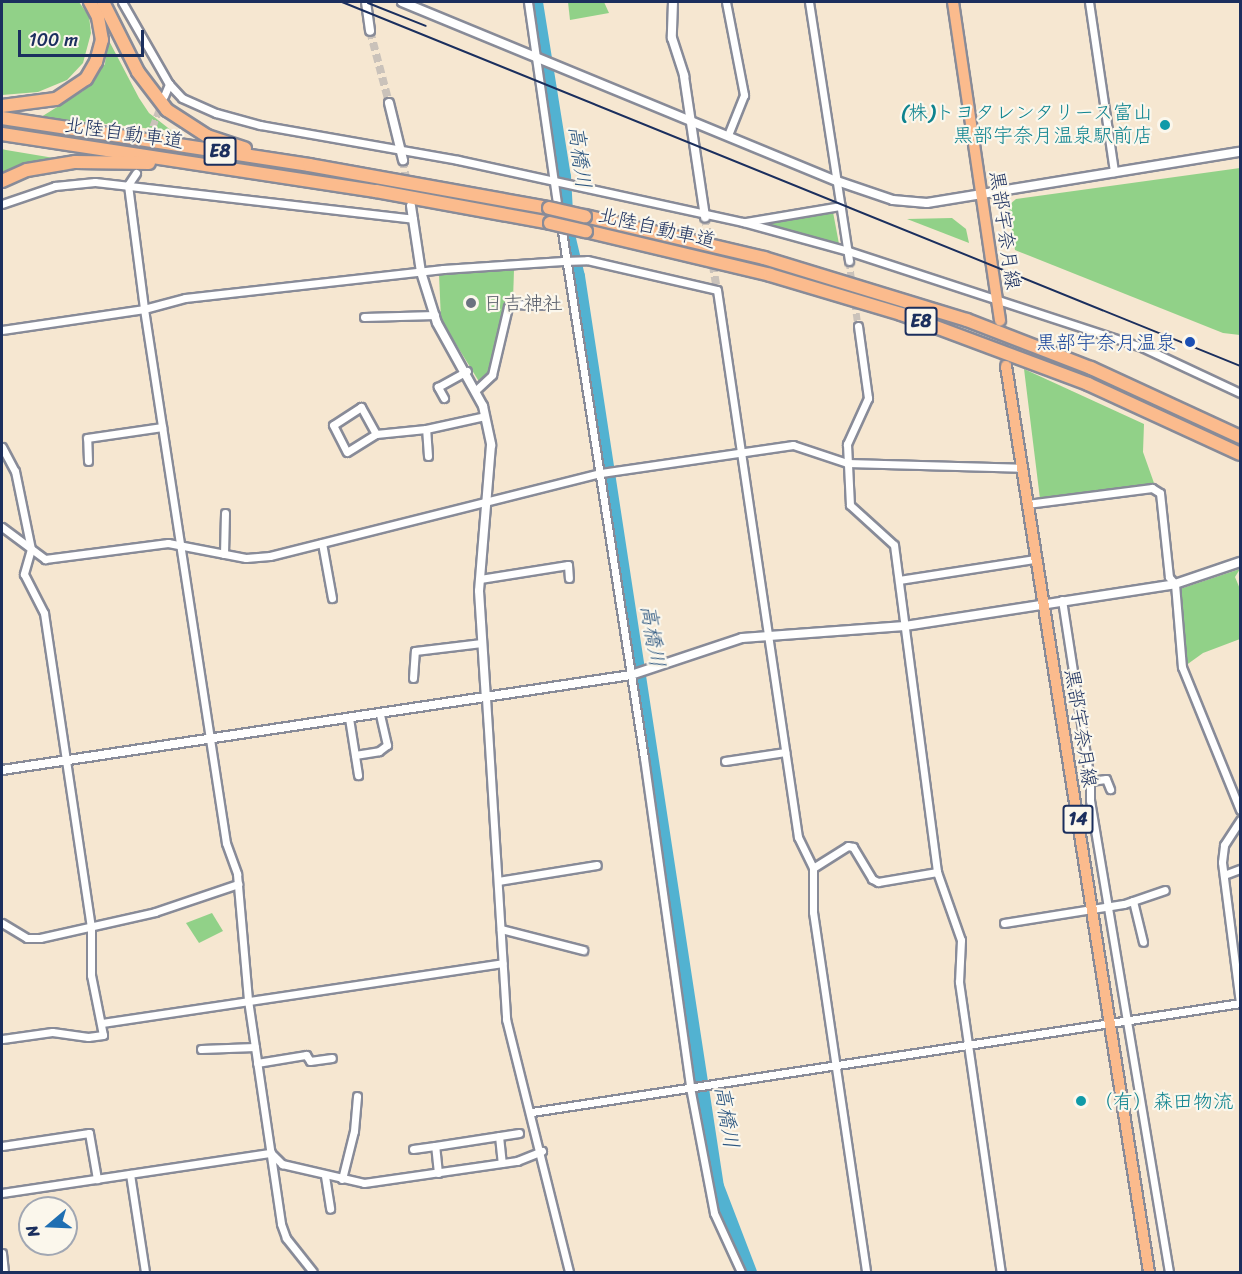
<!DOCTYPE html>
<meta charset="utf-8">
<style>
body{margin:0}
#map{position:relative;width:1242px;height:1274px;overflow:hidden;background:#f6e7d1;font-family:Sriracha,"Klee One",sans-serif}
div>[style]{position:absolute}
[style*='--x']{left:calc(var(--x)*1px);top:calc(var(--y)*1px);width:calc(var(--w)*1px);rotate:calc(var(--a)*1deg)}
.green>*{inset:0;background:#91d188}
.river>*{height:15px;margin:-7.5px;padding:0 7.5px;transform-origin:7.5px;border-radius:7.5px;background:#52b2d1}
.minor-tunnel>*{height:7px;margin-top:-3.5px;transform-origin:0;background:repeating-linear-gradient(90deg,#cac2ba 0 7px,transparent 0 10.5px)}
.tertiary-tunnel>*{height:8px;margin-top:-4px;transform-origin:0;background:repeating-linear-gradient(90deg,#cac2ba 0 8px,transparent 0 12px)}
.primary-tunnel>*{height:10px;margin-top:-5px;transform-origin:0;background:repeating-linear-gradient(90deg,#cac2ba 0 10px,transparent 0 15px)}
.roads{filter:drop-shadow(2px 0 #888b98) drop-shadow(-2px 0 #888b98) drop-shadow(0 2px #888b98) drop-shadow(0 -2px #888b98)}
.minor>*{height:7px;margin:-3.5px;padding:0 3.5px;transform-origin:3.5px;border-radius:3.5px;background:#fff}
.tertiary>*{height:8px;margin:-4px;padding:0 4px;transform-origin:4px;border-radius:4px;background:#fff}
.primary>*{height:10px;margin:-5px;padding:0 5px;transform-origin:5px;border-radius:5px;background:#fbbb8d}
.motorway>*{height:12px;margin:-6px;padding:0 6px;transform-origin:6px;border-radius:6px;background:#fbbb8d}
.rail>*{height:2px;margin:-1px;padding:0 1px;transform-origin:1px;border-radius:1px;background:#1b2f5e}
.bridges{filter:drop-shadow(2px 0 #888b98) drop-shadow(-2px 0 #888b98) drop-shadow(0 2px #888b98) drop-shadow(0 -2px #888b98)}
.motorway-bridge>*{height:12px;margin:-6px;padding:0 6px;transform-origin:6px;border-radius:6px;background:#fbbb8d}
.dots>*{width:16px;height:16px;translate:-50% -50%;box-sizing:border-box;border:3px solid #fbf7ec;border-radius:50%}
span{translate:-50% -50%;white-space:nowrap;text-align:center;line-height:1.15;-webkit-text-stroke:4.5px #fbf7ec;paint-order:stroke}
.shield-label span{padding:2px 4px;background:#fbf7ec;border:2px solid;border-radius:4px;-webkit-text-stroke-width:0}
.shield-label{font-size:18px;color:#1b2f5e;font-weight:700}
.culture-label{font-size:20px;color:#0d838f}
.right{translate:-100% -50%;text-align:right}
.left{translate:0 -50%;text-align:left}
.street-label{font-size:20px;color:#1b2f5e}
.worship-label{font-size:20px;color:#5b616d}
.transit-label{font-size:20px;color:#164399}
.water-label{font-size:21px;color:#2c5680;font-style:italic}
.frame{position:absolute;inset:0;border:3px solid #1b2f5e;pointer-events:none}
.north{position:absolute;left:18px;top:1196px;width:60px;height:60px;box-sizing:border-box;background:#fbf7ec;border:2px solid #a1a7b3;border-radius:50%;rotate:251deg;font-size:16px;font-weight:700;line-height:24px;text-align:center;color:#1b2f5e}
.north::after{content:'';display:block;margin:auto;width:21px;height:27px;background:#1f6fb2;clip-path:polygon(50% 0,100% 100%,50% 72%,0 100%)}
.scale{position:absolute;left:18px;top:30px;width:126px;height:27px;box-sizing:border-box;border:3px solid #1b2f5e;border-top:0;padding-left:8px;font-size:18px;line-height:21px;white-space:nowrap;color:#1b2f5e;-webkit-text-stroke:4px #fbf7ec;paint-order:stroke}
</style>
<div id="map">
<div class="green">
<i style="clip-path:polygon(2px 2px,79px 2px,89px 16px,91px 33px,83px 63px,67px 80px,38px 92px,2px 95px)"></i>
<i style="clip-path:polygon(568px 2px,604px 2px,609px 13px,570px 20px)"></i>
<i style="clip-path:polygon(107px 37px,139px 98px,149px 113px,172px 131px,41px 117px,83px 91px,105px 64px)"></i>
<i style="clip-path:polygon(2px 149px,6px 150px,54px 158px,21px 164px,2px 173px)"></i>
<i style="clip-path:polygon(1240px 168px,1240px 335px,1223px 333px,1015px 250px,1008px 206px,1016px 199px)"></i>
<i style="clip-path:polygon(833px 212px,839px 244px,764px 224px)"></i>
<i style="clip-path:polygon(952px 218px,966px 229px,969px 243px,907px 219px)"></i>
<i style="clip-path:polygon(514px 270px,513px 300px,498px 374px,483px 388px,441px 320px,439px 274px)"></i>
<i style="clip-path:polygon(1024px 369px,1144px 424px,1143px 452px,1154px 483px,1040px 499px)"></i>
<i style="clip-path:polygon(1240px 569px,1235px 577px,1240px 589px,1240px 639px,1203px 653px,1185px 666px,1180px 589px)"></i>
<i style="clip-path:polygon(212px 913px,223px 931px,199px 943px,186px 923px)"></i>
</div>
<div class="river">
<i style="--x:535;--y:2;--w:176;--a:80.9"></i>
<i style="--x:563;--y:176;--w:54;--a:86.8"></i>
<i style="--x:566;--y:230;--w:47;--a:76.6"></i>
<i style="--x:577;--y:276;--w:921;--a:81.32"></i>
<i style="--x:716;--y:1186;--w:92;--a:69"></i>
</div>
<div class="minor-tunnel">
<i style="--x:142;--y:156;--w:58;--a:-69.7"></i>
<i style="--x:849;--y:261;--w:66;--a:82.1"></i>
</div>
<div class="tertiary-tunnel">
<i style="--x:370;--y:31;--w:74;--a:75.2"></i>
<i style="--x:403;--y:160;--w:25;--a:81"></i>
<i style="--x:705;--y:217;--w:74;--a:80.7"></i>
</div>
<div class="primary-tunnel">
<i style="--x:1001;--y:328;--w:38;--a:83"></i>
</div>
<div class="roads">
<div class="minor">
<i style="--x:122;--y:2;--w:95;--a:60.2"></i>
<i style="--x:169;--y:84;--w:19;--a:47"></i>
<i style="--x:182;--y:98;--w:37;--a:24"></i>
<i style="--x:216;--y:113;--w:46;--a:15.3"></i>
<i style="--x:260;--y:125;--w:201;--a:10"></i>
<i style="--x:458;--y:160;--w:292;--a:12.3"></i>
<i style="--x:743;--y:222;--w:109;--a:15.4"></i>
<i style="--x:848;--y:251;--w:311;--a:18.1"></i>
<i style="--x:1144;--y:348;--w:106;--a:25.1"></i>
<i style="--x:528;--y:2;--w:211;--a:81.8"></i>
<i style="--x:726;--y:2;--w:95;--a:79"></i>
<i style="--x:744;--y:95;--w:43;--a:111.8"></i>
<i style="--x:809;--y:2;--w:262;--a:81.2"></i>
<i style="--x:1089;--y:2;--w:172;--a:81.6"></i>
<i style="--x:164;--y:96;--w:13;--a:-67"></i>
<i style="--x:136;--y:173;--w:14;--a:124"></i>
<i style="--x:128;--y:185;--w:125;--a:82.6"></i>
<i style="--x:144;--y:309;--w:540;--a:81.27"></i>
<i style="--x:226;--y:843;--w:33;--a:70"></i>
<i style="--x:237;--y:874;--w:126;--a:85"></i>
<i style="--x:248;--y:1000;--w:226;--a:81.6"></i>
<i style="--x:281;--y:1224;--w:15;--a:70"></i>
<i style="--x:286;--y:1238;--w:43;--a:51.5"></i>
<i style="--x:2;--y:204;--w:56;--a:-18.8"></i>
<i style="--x:55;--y:186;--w:40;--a:-5.7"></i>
<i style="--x:95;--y:182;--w:320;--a:6.6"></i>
<i style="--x:745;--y:222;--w:97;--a:-9.5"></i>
<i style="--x:561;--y:225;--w:539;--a:81.15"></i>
<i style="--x:644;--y:758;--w:332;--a:82"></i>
<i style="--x:690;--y:1087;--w:128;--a:79.2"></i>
<i style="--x:714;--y:1213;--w:65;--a:65.4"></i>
<i style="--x:364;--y:317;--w:71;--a:-1.6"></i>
<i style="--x:858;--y:326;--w:73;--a:82.1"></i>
<i style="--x:868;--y:398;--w:51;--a:114.5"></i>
<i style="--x:847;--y:444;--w:61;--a:87.2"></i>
<i style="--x:850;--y:505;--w:59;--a:42.3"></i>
<i style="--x:894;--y:545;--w:330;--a:82.5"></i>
<i style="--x:937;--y:872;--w:72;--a:70.6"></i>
<i style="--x:961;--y:940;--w:42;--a:92.7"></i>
<i style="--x:959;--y:982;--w:293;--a:81.8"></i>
<i style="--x:2;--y:330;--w:144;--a:-8.4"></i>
<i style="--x:144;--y:309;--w:42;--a:-15"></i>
<i style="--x:185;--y:298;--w:260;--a:-6.4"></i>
<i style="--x:443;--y:269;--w:120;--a:-3.8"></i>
<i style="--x:563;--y:261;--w:24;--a:-2"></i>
<i style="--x:587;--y:260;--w:133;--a:13"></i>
<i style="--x:717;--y:290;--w:553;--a:81.58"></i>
<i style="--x:798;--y:837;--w:34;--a:64"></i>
<i style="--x:813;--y:868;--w:44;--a:90"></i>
<i style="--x:813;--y:912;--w:364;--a:81.6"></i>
<i style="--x:476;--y:390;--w:22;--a:-43"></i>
<i style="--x:492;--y:375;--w:70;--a:-76.8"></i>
<i style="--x:508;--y:307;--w:5;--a:-37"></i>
<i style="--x:512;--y:304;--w:29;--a:2"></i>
<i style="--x:444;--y:398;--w:13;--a:-119"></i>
<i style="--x:438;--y:387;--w:33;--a:-29"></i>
<i style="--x:376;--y:434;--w:31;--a:-119"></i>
<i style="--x:361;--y:407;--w:33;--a:147"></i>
<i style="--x:333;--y:425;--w:30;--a:63"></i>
<i style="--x:347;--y:452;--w:34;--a:-32"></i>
<i style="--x:376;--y:434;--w:50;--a:-5.7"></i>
<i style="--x:2;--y:447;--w:27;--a:62"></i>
<i style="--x:15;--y:471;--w:80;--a:78.4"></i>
<i style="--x:31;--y:549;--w:26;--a:106"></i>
<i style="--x:24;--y:574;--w:44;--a:62.9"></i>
<i style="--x:44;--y:613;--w:317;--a:81.5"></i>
<i style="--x:91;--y:927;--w:48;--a:90"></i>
<i style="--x:91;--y:975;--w:61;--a:78.7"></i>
<i style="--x:103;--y:1035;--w:15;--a:172"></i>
<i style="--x:88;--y:1037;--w:36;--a:-172"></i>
<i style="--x:52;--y:1032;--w:50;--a:172"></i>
<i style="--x:428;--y:456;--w:27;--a:-94"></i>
<i style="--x:426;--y:429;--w:60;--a:-12.4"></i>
<i style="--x:88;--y:461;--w:23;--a:-92"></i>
<i style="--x:87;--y:438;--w:76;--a:-8.3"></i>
<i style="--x:1027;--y:504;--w:126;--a:-7.3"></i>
<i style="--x:1152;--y:488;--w:9;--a:32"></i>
<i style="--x:1160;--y:493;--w:84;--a:83.9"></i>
<i style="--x:1169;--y:577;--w:9;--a:49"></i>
<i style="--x:1175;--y:584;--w:83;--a:85.2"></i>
<i style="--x:1182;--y:667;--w:154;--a:67.9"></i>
<i style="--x:2;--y:527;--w:54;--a:36.7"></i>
<i style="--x:45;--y:559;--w:124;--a:-7.4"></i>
<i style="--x:168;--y:543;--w:79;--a:10.9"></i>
<i style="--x:246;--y:558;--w:24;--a:-5"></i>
<i style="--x:270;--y:556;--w:341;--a:-14.1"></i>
<i style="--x:601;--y:473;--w:194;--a:-8.3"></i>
<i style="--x:793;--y:445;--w:57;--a:18.4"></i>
<i style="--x:847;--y:463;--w:174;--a:1.6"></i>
<i style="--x:322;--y:543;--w:56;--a:79.7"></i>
<i style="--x:224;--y:554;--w:41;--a:-88.6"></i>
<i style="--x:480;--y:579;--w:89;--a:-9"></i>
<i style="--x:568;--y:565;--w:13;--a:86"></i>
<i style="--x:899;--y:580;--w:138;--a:-8.8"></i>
<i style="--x:1062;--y:600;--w:183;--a:81.2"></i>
<i style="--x:1090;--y:781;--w:19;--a:90"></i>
<i style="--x:1090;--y:800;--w:479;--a:80.5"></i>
<i style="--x:413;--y:678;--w:27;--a:-86"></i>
<i style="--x:415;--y:651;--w:67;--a:-6.8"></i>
<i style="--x:486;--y:698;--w:322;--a:86.4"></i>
<i style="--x:506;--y:1019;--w:261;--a:76"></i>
<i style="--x:349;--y:718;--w:58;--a:81"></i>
<i style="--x:355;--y:755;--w:24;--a:-9"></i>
<i style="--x:379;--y:751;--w:10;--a:-37"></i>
<i style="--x:387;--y:745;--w:32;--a:-103"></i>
<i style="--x:725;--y:761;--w:61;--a:-8.5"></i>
<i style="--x:1090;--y:781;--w:16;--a:-7"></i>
<i style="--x:1106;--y:779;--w:11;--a:68"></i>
<i style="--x:813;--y:868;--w:41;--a:-32.2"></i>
<i style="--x:848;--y:846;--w:5;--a:11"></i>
<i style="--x:853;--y:847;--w:37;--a:59"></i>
<i style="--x:872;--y:879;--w:7;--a:27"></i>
<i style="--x:878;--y:882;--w:60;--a:-9.6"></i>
<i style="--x:1224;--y:875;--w:17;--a:-21"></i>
<i style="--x:498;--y:881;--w:100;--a:-9.2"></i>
<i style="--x:1133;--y:901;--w:42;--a:76.3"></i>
<i style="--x:2;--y:923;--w:29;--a:31"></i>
<i style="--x:27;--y:938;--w:13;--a:0"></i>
<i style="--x:40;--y:938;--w:118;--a:-12.7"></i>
<i style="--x:155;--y:912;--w:88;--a:-18.6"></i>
<i style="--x:1004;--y:923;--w:121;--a:-9"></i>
<i style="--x:1124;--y:904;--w:43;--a:-18.9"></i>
<i style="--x:501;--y:929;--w:85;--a:14.4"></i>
<i style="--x:1240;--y:1003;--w:142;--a:-97.3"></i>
<i style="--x:1222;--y:862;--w:17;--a:-83"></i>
<i style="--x:1224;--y:845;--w:30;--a:-57"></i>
<i style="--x:102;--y:1023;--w:405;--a:-8.5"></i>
<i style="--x:201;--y:1049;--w:54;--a:-2.1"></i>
<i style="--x:257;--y:1063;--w:50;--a:-9.3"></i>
<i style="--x:306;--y:1055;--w:7;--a:56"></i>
<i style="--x:310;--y:1061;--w:22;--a:-8"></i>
<i style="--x:532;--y:1112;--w:716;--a:-8.75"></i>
<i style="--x:499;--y:1136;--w:27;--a:84"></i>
<i style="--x:2;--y:1146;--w:88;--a:-8.5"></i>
<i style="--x:89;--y:1133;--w:47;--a:80.1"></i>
<i style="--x:413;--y:1149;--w:22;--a:-8"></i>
<i style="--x:271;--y:1153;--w:16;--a:45"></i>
<i style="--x:282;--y:1164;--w:84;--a:13"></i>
<i style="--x:364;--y:1183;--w:155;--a:-8.2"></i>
<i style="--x:517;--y:1161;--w:27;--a:-22"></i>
<i style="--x:438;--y:1173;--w:27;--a:-96"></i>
<i style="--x:435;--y:1146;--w:85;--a:-8.8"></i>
<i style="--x:130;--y:1174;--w:99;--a:81.3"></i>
<i style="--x:325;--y:1176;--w:33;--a:81"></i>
<i style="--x:342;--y:1179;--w:49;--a:-76"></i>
<i style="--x:354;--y:1131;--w:35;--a:-85"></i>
<i style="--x:2;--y:1193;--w:272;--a:-8.5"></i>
<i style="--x:2;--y:1253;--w:19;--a:84"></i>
</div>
<div class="tertiary">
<i style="--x:366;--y:2;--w:29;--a:82"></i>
<i style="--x:402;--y:2;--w:470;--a:22.4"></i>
<i style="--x:837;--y:181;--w:59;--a:18.7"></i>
<i style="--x:893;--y:200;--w:34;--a:5"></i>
<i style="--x:927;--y:203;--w:317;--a:-9.3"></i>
<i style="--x:673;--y:2;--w:36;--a:92"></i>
<i style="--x:672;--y:38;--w:40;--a:72"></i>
<i style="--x:684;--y:76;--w:143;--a:81.5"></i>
<i style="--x:389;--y:103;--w:59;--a:76.2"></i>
<i style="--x:411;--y:206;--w:67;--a:81.4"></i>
<i style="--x:421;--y:272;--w:53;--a:72.6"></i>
<i style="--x:437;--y:323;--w:95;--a:61"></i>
<i style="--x:483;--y:406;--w:40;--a:78"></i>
<i style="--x:491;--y:445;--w:146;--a:94.7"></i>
<i style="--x:479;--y:591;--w:107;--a:86.3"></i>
<i style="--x:2;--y:770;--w:636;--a:-8.59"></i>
<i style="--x:631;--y:675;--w:117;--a:-18.4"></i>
<i style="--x:742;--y:638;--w:163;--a:-4.2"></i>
<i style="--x:905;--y:626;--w:273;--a:-8.8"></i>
<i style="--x:1175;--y:584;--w:69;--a:-18.7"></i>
</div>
<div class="primary">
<i style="--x:953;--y:2;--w:322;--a:81.6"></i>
<i style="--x:1006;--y:366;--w:917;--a:81.03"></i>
</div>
<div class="motorway">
<i style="--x:103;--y:2;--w:78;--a:63.4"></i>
<i style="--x:138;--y:72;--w:48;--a:52.7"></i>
<i style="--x:167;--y:110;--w:48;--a:33"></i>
<i style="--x:207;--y:136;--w:40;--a:18"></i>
<i style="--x:2;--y:106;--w:54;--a:-7.4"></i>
<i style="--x:56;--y:99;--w:36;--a:-34"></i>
<i style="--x:86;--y:79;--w:20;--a:-60"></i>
<i style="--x:96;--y:62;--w:23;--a:-75"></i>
<i style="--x:102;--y:40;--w:23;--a:-100"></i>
<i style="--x:98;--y:17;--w:17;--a:-118"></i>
<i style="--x:2;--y:118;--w:311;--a:8.7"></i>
<i style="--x:309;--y:165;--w:244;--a:10.2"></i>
<i style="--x:2;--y:134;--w:378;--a:8.7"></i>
<i style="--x:376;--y:191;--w:177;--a:10.4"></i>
<i style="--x:2;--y:181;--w:27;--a:-24"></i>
<i style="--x:27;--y:170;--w:49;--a:-9.5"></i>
<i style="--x:75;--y:162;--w:74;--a:0.8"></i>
<i style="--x:585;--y:216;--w:184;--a:13.2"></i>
<i style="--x:764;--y:258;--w:212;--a:17"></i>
<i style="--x:967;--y:320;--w:133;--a:21.2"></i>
<i style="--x:1091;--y:368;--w:164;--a:24.8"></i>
<i style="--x:586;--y:231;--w:189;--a:13.4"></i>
<i style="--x:770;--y:275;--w:137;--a:16.6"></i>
<i style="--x:901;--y:314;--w:200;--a:20.5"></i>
<i style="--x:1088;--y:384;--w:167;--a:24.7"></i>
</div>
</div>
<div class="rail">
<i style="--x:342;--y:2;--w:969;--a:22.06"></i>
<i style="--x:368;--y:3;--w:62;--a:21.6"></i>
</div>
<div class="bridges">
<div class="motorway-bridge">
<i style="--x:549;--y:208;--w:37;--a:13"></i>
<i style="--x:550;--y:223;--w:37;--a:13"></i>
</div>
</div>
<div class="dots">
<i style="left:1165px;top:125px;background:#0f9aa8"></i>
<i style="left:471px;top:303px;background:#6b7280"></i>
<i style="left:1190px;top:342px;background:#1a4fb4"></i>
<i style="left:1081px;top:1101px;background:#0f9aa8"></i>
</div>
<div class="shield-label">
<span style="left:220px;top:151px">E8</span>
<span style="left:921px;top:321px">E8</span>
<span style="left:1078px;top:819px">14</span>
</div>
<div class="culture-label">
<span class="right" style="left:1153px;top:124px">(株)トヨタレンタリース富山<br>黒部宇奈月温泉駅前店</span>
<span class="left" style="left:1093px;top:1101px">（有）森田物流</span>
</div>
<div class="street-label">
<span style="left:124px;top:133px;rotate:8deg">北陸自動車道</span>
<span style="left:657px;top:228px;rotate:13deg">北陸自動車道</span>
<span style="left:1005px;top:230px;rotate:82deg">黒部宇奈月線</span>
<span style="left:1081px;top:728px;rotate:81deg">黒部宇奈月線</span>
</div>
<div class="worship-label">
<span class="left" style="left:483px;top:303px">日吉神社</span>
</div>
<div class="transit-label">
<span class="right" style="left:1176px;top:342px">黒部宇奈月温泉</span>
</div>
<div class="water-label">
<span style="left:580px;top:157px;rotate:83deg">高橋川</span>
<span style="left:653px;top:636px;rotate:81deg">高橋川</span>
<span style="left:727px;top:1117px;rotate:81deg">高橋川</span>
</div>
<div class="frame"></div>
<div class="north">N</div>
<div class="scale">100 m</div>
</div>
